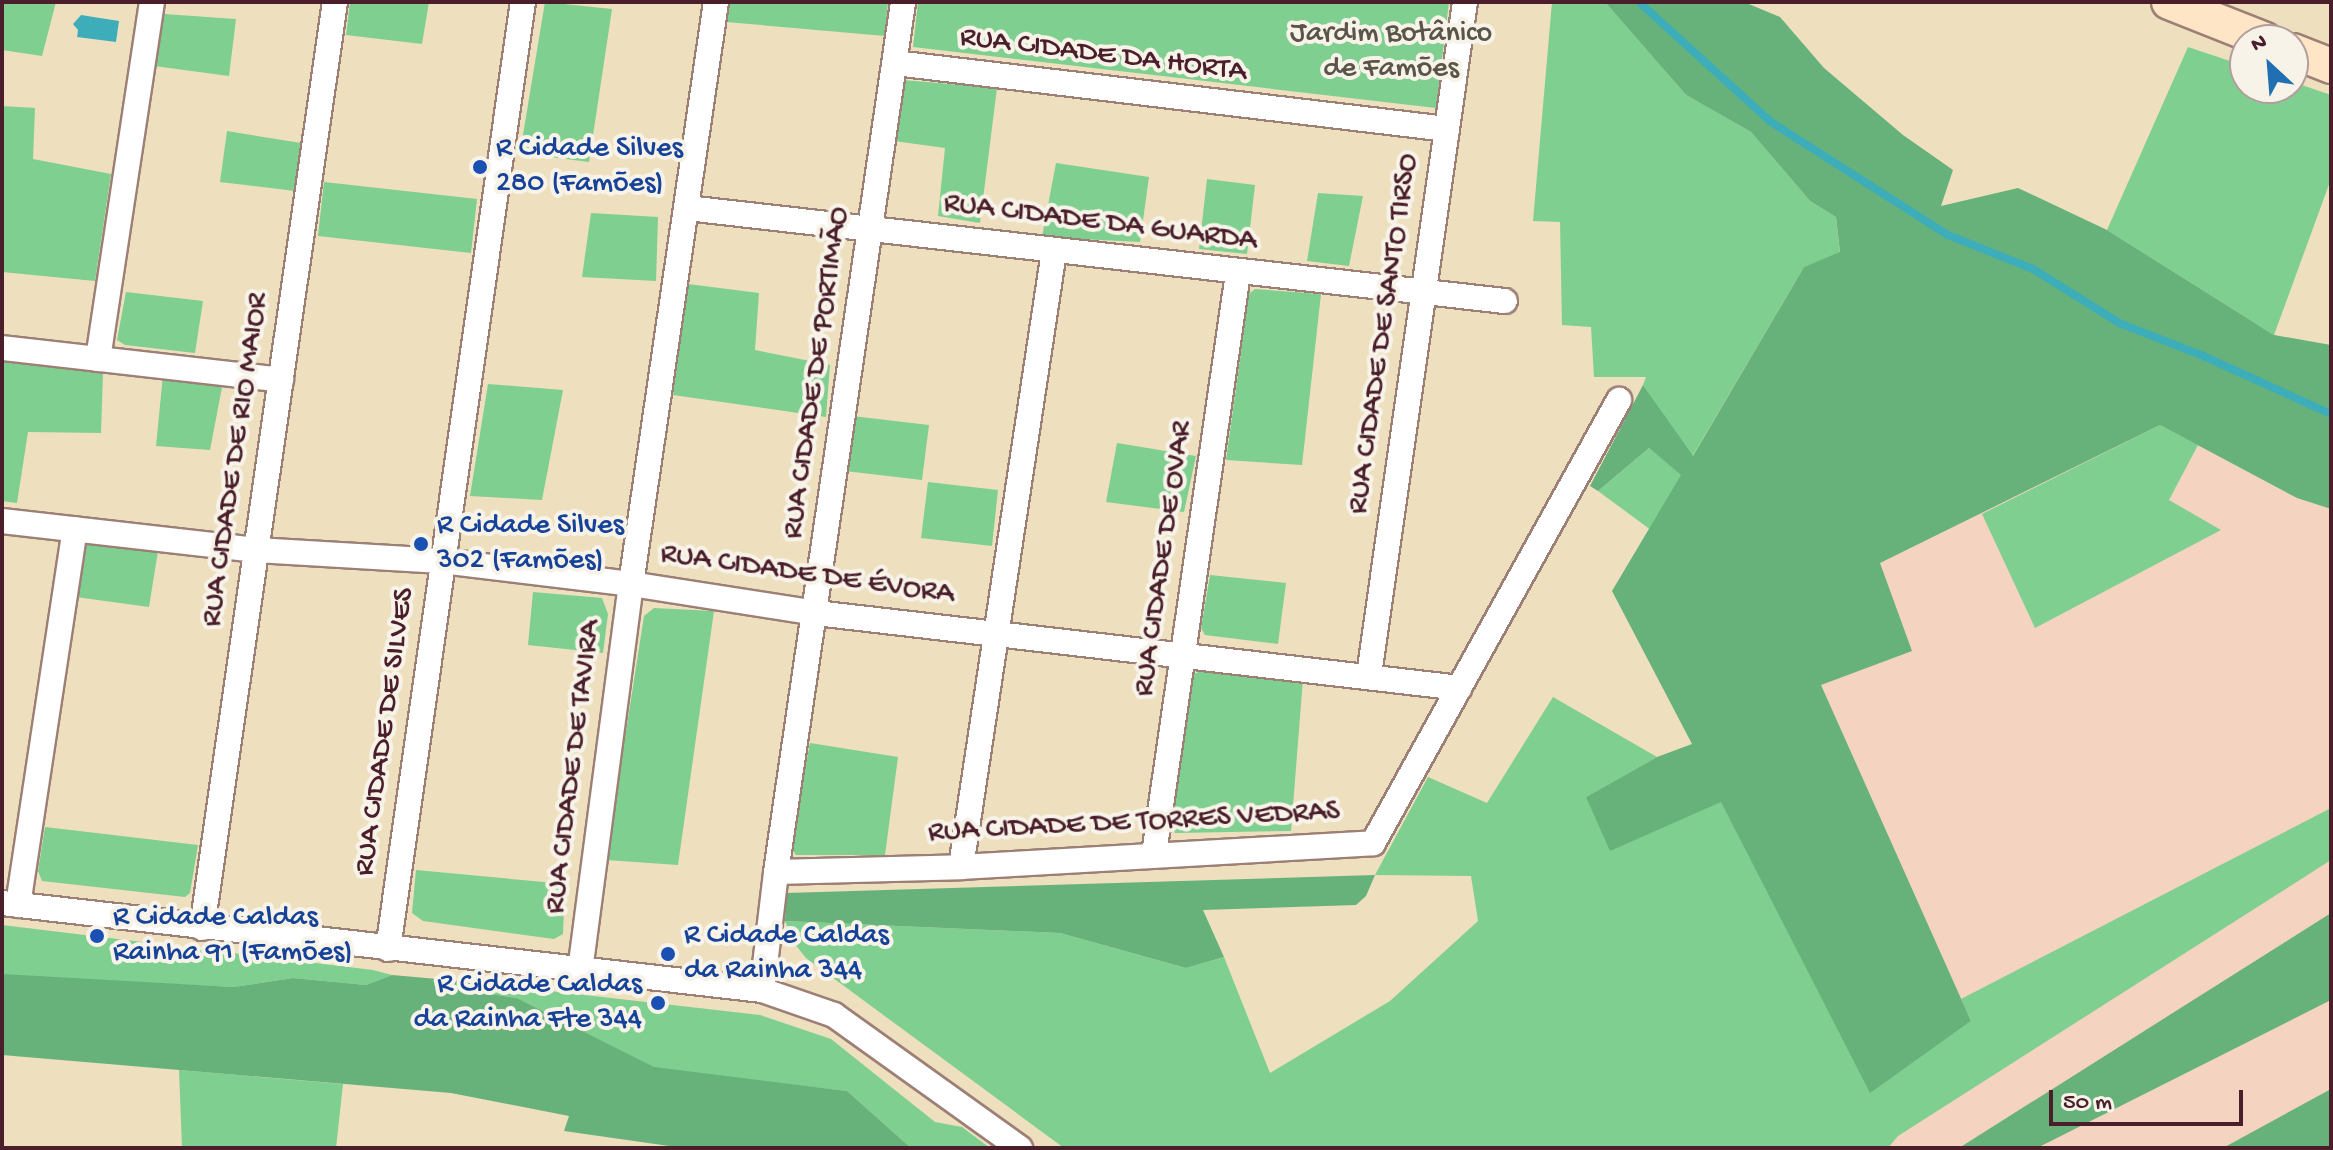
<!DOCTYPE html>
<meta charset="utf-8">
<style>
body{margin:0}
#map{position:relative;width:2333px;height:1150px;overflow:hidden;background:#eedfbf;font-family:"Gochi Hand",sans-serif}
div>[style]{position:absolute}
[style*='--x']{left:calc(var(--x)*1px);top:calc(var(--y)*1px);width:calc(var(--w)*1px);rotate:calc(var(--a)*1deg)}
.built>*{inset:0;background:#f4d3c0}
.green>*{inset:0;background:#7fcf90}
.forest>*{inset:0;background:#67b27a}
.water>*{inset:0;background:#3eadba}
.stream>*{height:8px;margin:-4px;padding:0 4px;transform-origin:4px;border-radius:4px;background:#3eadba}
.roads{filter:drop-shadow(2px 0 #9c7f75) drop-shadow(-2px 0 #9c7f75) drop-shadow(0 2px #9c7f75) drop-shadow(0 -2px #9c7f75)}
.street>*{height:24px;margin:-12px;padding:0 12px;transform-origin:12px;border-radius:12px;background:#fff}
.secondary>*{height:34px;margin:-17px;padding:0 17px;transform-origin:17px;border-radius:17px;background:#fde5c5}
.dots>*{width:22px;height:22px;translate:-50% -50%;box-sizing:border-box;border:4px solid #f7f3e8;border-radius:50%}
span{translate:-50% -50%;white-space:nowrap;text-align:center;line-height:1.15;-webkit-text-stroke:8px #f7f3e8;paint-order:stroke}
.park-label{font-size:30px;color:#5a5449}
.street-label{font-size:30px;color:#4a1f2b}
.transit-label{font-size:30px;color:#164399}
.left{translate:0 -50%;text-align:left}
.right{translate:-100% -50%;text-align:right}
.frame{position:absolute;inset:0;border:4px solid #4a1f2b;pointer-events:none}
.north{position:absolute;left:2229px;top:24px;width:80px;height:80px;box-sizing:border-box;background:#f7f3e8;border:2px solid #b29e9c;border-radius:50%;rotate:334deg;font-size:22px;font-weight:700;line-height:32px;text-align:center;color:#4a1f2b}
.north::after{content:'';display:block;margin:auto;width:28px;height:36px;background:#1f6fb2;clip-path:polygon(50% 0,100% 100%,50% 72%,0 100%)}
.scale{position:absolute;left:2049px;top:1090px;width:194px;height:36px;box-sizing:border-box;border:4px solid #4a1f2b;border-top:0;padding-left:10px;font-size:24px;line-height:28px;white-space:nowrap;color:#4a1f2b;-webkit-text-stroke:6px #f7f3e8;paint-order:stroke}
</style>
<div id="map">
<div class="built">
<i style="clip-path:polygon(1840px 253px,2296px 498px,2331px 509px,2331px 1148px,1888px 1148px,1898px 1136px,1612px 591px)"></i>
</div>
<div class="green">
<i style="clip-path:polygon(2px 2px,56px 2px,42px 56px,2px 50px)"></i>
<i style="clip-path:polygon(350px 2px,429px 2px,422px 44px,346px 35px)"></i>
<i style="clip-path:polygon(545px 2px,612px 9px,589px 162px,520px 153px)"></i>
<i style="clip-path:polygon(730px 2px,888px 2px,885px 36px,726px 22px)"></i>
<i style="clip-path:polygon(918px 2px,1449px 2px,1436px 108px,913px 47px)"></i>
<i style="clip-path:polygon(1552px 2px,1605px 2px,1686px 95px,1751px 132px,1810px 201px,1836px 217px,1840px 253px,1804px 267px,1692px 457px,1643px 385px,1646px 377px,1594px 377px,1591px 327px,1562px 325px,1560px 222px,1533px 221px)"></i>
<i style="clip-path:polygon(164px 14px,236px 19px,229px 76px,154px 66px)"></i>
<i style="clip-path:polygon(2188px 47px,2245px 66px,2245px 88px,2293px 88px,2293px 82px,2331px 95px,2331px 179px,2274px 335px,2107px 230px)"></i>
<i style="clip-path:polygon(903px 80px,997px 88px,980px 223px,938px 216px,945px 148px,894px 141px)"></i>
<i style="clip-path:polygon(2px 106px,35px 108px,33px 159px,111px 174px,95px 281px,2px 272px)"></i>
<i style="clip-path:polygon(227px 131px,301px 143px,295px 191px,220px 182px)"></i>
<i style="clip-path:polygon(1056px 163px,1149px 177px,1140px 242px,1042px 237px)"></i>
<i style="clip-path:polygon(1207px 179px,1255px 185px,1247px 254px,1199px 249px)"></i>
<i style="clip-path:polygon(324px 182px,477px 199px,471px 253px,318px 236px)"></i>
<i style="clip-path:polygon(1318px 193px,1363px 196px,1349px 266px,1307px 261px)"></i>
<i style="clip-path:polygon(591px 213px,658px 217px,656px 281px,582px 277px)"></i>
<i style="clip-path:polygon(688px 284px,759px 293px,755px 350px,830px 365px,826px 417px,673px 395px)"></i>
<i style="clip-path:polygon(1255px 289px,1321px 294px,1302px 465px,1226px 460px,1249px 294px)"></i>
<i style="clip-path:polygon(126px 292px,203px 301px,195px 353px,125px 345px,117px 340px)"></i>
<i style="clip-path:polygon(2px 357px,103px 373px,101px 433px,28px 432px,17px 503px,2px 501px)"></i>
<i style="clip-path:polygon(163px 375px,223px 382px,210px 450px,156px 446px)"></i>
<i style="clip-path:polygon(488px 384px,563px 390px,542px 500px,470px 496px)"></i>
<i style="clip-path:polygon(852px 416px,929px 425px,922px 480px,845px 471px)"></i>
<i style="clip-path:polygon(2160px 425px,2198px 445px,2169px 500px,2221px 530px,2035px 628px,1982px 514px)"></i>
<i style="clip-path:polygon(1117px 443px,1196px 456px,1184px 512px,1106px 502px)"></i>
<i style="clip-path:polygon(1649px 448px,1682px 475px,1651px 530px,1598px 491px)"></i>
<i style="clip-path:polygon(928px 482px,998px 490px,992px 546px,921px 538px)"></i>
<i style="clip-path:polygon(84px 540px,158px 551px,149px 607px,76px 597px)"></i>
<i style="clip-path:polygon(1210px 575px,1286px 583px,1278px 644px,1205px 635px,1201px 628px)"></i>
<i style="clip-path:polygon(533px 592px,602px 598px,608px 614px,603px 653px,528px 645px)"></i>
<i style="clip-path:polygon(654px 608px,714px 611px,678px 865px,606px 860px,644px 616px)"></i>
<i style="clip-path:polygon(1203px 670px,1303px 679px,1291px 831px,1175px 833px,1170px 824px,1190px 676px)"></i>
<i style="clip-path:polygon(1553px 697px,1657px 757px,1586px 797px,1721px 801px,1870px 1092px,1971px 1021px,1961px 999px,2331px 808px,2331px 860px,1898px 1136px,1888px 1148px,1064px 1148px,806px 958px,794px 943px,785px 921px,1060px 933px,1186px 968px,1224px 957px,1270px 1073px,1390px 1001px,1478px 921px,1471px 876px,1375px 875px,1428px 777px,1487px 803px)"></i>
<i style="clip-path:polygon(810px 743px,898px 757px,885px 855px,796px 855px,790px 847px)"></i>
<i style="clip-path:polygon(45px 827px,198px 845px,190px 893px,185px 897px,42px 881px,38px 871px)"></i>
<i style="clip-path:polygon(416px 870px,565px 884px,563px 934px,554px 939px,423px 921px,412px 913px)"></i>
<i style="clip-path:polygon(2px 925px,373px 970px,392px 975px,366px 985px,293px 978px,235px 987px,2px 976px)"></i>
<i style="clip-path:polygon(471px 982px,760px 1015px,831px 1039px,935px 1122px,962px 1127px,990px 1148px,911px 1148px,847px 1091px,657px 1069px,517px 998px,484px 993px)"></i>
<i style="clip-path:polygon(179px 1070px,343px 1084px,336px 1148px,182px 1148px)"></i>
</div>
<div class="forest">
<i style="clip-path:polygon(1605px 2px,1744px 2px,1780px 17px,1824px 68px,1903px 135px,1953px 170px,1941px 206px,2018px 188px,2107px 230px,2274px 335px,2331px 345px,2331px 509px,2297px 498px,2160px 425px,1880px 563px,1912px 651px,1821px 685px,1971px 1021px,1870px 1093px,1721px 802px,1610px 851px,1586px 797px,1657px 757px,1692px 744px,1612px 591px,1681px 475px,1649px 448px,1598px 491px,1590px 486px,1643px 385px,1693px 456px,1804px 267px,1840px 252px,1836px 217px,1810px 201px,1751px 132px,1686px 95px)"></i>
<i style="clip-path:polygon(1375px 875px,1366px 896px,1356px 905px,1203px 910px,1224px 957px,1186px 968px,1060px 933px,785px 921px,786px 893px)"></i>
<i style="clip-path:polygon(2331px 913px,2331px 1000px,2037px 1148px,1959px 1148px)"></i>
<i style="clip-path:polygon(2px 974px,234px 987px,293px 978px,366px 985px,392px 975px,471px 982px,484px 993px,517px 998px,654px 1067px,847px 1091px,911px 1148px,683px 1148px,564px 1131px,569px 1116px,451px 1093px,2px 1055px)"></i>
<i style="clip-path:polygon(2331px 1089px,2331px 1148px,2223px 1148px)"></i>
</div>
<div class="water">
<i style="clip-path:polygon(81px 15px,119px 21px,116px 42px,77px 37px,78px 30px,73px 24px)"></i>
</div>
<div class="stream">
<i style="--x:1639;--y:2;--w:178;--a:42.3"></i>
<i style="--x:1771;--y:122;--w:210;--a:32.6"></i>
<i style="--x:1948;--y:235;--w:92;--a:21.8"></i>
<i style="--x:2033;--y:269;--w:102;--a:32.1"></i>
<i style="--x:2119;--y:323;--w:88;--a:21.3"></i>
<i style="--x:2201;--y:355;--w:143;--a:24.4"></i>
</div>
<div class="roads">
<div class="street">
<i style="--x:895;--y:63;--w:556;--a:6.82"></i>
<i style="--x:687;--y:208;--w:823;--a:6.49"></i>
<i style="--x:2;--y:348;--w:281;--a:6.5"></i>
<i style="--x:98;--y:359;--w:361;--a:-81.4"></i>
<i style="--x:2;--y:521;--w:256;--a:6.5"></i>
<i style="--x:256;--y:550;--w:186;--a:3.4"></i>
<i style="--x:442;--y:561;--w:190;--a:6.9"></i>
<i style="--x:631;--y:584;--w:187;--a:8.9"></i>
<i style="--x:816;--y:613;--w:648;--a:6.64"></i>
<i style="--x:1369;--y:675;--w:680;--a:-81.88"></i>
<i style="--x:1154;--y:854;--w:587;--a:-81.77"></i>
<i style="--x:961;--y:867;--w:623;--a:-81.41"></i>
<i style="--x:776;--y:872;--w:185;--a:-1.5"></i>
<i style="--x:961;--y:867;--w:413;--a:-3.3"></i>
<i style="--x:1373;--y:843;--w:507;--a:-60.96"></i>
<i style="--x:2;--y:903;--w:765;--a:6.53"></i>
<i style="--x:762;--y:990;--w:76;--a:19.1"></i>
<i style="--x:834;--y:1015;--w:229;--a:35.6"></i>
<i style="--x:18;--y:905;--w:380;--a:-81.4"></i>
<i style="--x:202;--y:928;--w:936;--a:-81.83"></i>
<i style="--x:388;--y:949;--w:957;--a:-81.89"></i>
<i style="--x:580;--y:971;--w:390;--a:-82.5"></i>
<i style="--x:631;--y:584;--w:588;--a:-81.69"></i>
<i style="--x:762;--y:990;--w:119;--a:-83.2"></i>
<i style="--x:776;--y:872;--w:879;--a:-81.69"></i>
</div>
<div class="secondary">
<i style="--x:2169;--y:2;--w:103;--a:21.6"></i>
<i style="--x:2293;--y:51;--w:41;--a:21.5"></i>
</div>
</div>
<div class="dots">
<i style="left:480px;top:167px;background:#1a4fb4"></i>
<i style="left:421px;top:544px;background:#1a4fb4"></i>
<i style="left:97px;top:936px;background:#1a4fb4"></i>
<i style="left:668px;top:954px;background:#1a4fb4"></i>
<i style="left:658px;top:1003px;background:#1a4fb4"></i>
</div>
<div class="park-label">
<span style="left:1391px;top:52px">Jardim Botânico<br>de Famões</span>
</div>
<div class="street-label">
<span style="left:1103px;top:56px;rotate:7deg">RUA CIDADE DA HORTA</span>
<span style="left:1100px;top:224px;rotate:7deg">RUA CIDADE DA GUARDA</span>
<span style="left:1385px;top:334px;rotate:-82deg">RUA CIDADE DE SANTO TIRSO</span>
<span style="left:818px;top:373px;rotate:-82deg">RUA CIDADE DE PORTIMÃO</span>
<span style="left:237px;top:460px;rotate:-82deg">RUA CIDADE DE RIO MAIOR</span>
<span style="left:1165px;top:559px;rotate:-82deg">RUA CIDADE DE OVAR</span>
<span style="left:807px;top:576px;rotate:8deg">RUA CIDADE DE ÉVORA</span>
<span style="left:386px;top:732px;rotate:-82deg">RUA CIDADE DE SILVES</span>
<span style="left:575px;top:767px;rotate:-83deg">RUA CIDADE DE TAVIRA</span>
<span style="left:1134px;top:824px;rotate:-3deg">RUA CIDADE DE TORRES VEDRAS</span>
</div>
<div class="transit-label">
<span class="left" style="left:496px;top:167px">R Cidade Silves<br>280 (Famões)</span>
<span class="left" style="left:437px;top:544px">R Cidade Silves<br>302 (Famões)</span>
<span class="left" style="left:113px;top:936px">R Cidade Caldas<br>Rainha 91 (Famões)</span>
<span class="left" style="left:684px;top:954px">R Cidade Caldas<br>da Rainha 344</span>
<span class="right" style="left:642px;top:1003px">R Cidade Caldas<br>da Rainha Fte 344</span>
</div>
<div class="frame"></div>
<div class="north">N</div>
<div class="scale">50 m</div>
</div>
